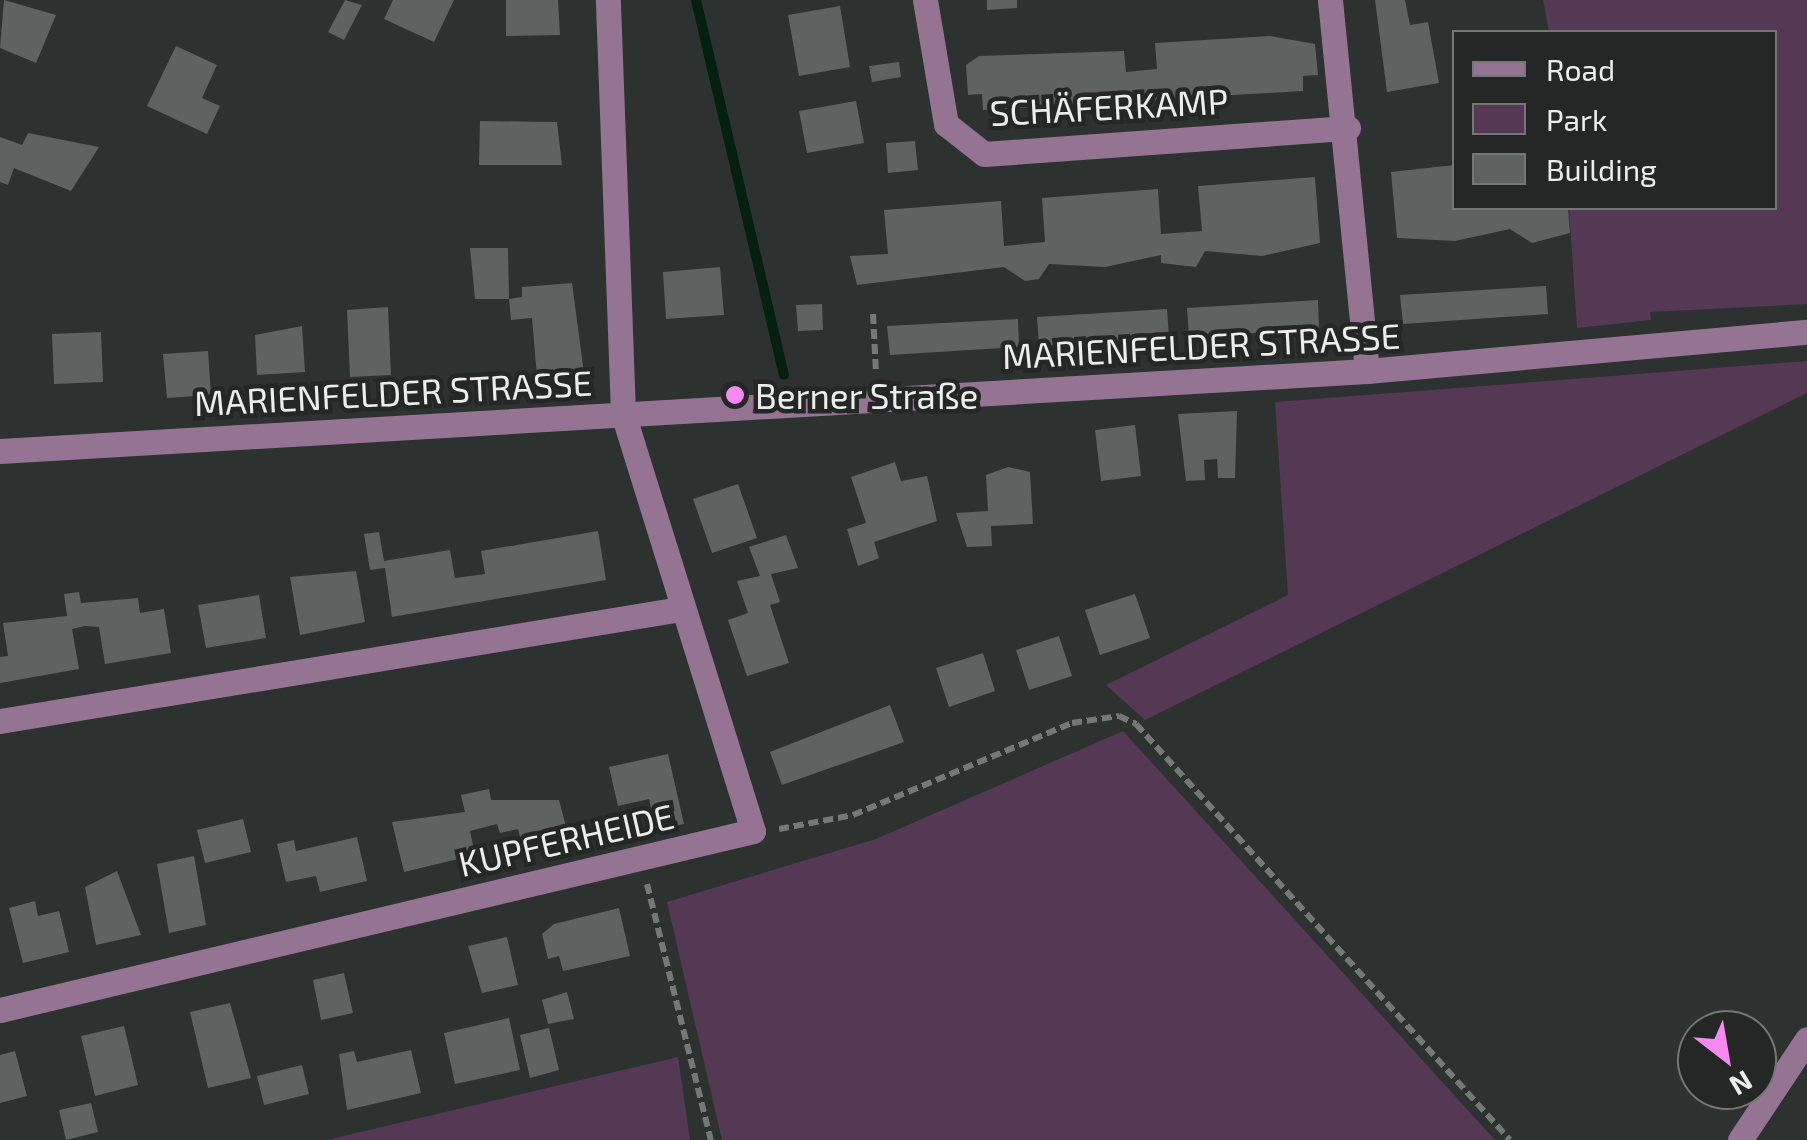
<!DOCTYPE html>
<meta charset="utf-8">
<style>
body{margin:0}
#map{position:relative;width:1807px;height:1140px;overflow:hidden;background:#2d312f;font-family:"Exo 2",sans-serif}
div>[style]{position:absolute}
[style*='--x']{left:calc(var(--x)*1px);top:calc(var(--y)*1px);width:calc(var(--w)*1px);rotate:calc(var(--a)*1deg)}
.green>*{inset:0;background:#553854}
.stream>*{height:10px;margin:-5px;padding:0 5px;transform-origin:5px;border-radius:5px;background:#051f11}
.building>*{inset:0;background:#5e6260}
.path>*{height:6px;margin-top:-3px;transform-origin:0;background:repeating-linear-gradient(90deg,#747876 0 10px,transparent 0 15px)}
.minor>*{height:25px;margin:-12.5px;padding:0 12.5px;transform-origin:12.5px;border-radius:12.5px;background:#947492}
.dots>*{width:28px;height:28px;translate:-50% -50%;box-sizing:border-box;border:5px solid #242725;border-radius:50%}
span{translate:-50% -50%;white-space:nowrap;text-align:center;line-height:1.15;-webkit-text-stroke:9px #242725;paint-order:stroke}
.street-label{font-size:35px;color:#ebeeec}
.poi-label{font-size:35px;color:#ebeeec}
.left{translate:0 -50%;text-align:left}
.legend{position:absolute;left:1452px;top:30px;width:325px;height:180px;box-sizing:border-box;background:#242725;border:2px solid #747775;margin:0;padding:12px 18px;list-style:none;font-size:30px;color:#ebeeec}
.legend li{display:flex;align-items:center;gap:20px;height:50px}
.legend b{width:50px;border:2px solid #747775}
.north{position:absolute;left:1677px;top:1010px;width:100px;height:100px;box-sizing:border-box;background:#242725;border:2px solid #747775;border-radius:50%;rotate:149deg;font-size:28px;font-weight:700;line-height:40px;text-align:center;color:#ebeeec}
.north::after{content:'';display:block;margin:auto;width:35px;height:45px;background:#f389f1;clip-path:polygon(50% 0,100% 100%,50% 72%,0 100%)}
</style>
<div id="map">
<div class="green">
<i style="clip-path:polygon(1543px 0,1807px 0,1807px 304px,1650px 312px,1651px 320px,1577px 328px,1569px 208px,1774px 208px,1774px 32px,1549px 32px)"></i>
<i style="clip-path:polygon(1807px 361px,1807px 393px,1145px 720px,1106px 685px,1288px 595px,1275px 402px)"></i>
<i style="clip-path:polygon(1123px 731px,1495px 1140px,722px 1140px,667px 902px,876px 839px)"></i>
<i style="clip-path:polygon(678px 1057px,690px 1140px,329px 1140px,335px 1138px)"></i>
</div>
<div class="stream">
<i style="--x:696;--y:0;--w:385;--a:76.8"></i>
</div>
<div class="building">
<i style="clip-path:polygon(4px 0,56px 15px,36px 63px,0 48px)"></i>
<i style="clip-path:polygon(345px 0,362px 5px,344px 40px,328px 32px)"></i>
<i style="clip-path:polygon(393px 0,454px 0,434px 42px,384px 19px)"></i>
<i style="clip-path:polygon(506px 0,558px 0,560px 35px,506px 36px)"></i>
<i style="clip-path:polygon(987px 0,1017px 0,1017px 8px,987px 10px)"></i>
<i style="clip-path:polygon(1375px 0,1405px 0,1410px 25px,1428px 22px,1439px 83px,1387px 92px)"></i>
<i style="clip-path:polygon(840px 6px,850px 67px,799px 76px,788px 15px)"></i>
<i style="clip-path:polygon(1270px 36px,1315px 44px,1318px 75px,1303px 76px,1303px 91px,983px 110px,982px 94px,968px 95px,966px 65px,979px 56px,1124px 51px,1126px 72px,1157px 69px,1155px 43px)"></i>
<i style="clip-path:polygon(176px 46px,217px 65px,202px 98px,220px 106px,207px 134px,147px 106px)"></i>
<i style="clip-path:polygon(899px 62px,901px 77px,872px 82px,869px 66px)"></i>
<i style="clip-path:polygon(856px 101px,864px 143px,807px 153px,799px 111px)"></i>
<i style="clip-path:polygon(480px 121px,557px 122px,562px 165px,479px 165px)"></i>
<i style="clip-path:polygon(28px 133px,99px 147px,71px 191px,14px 168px,8px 185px,0 182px,0 137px,22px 145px)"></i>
<i style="clip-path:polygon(915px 141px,918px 170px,888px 173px,886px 143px)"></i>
<i style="clip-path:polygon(1454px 165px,1454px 208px,1568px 208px,1570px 233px,1532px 243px,1510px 229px,1455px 241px,1397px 238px,1391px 172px)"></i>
<i style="clip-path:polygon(1315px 177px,1320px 243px,1262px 256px,1205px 251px,1196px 267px,1161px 263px,1161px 255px,1105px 267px,1049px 264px,1039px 279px,1025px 281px,1004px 267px,857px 285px,850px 256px,888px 254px,884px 210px,1001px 201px,1004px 246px,1045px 242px,1042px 198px,1158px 189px,1161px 234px,1202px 231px,1198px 186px)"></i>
<i style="clip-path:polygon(470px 248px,508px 248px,509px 299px,475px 299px)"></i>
<i style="clip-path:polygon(720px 267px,724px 315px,666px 319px,663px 272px)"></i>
<i style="clip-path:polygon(572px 283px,584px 373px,537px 377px,532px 318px,511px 320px,509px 299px,522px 297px,522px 287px)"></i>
<i style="clip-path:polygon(1546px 286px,1548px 314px,1403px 324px,1400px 295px)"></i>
<i style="clip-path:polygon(1318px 300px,1319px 329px,1189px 337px,1187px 308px)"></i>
<i style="clip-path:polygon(822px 304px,823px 330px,798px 331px,796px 305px)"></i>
<i style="clip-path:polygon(388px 307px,391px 375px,350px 377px,347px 310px)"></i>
<i style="clip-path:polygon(1167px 309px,1169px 338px,1039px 346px,1037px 317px)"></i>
<i style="clip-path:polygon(1018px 319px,1019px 347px,890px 355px,887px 326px)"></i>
<i style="clip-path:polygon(302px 326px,305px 372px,257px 375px,255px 335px)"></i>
<i style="clip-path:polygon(101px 332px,103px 382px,54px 384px,52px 334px)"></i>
<i style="clip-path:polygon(208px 351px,211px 395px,167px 398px,163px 354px)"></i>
<i style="clip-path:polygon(1237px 411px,1235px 478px,1218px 478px,1217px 459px,1204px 460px,1205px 480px,1186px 481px,1178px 414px)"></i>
<i style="clip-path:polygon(1135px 425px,1141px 476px,1101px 481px,1095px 430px)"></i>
<i style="clip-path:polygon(895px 462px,901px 481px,927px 476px,937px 521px,874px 542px,879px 558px,858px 566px,847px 529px,866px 523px,851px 477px)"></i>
<i style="clip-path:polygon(1008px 467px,1030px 472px,1033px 524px,991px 526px,992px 546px,967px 547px,956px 513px,988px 511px,986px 475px)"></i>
<i style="clip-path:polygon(738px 484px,757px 538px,712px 553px,693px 499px)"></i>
<i style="clip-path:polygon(598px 531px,606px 580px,392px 617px,385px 568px,370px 570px,364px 534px,379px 532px,384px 561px,450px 550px,455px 578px,485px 574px,481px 551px)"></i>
<i style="clip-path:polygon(786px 535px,798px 568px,771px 574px,780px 602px,770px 605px,789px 663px,747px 676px,728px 620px,748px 613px,737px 581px,760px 576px,749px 547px)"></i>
<i style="clip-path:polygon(356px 571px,365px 622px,300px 635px,290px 577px)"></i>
<i style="clip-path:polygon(79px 592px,81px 603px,138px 598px,140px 613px,164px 609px,171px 653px,105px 664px,99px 627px,85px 626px,72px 629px,79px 669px,0 683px,0 657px,8px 656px,3px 623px,67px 616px,64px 594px)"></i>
<i style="clip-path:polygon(1135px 594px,1150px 638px,1100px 655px,1085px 610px)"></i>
<i style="clip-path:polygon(259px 595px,266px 638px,206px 648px,198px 605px)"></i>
<i style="clip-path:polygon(1059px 636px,1072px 676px,1029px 690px,1016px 650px)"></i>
<i style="clip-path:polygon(983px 653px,995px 691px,949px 707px,936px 668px)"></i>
<i style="clip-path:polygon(890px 705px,904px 742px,782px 785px,770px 752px)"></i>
<i style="clip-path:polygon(668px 754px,684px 824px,656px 830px,649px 799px,618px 806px,609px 767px)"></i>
<i style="clip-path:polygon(489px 789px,491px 800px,559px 800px,569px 838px,523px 849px,518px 829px,500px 833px,497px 824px,470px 831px,475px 855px,404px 872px,392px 822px,465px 812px,461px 795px)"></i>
<i style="clip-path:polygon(243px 819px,251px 852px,205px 863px,197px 830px)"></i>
<i style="clip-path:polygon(357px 837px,367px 881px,320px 892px,316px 876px,286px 882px,277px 844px,294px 840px,296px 851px)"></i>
<i style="clip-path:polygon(194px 856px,206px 925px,169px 933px,157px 864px)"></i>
<i style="clip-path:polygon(117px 871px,141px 935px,96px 945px,85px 887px)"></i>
<i style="clip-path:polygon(35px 901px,38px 916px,59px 911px,69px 952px,23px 963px,9px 908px)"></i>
<i style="clip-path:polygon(619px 908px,630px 956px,563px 971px,559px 956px,548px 959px,542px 934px,554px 924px)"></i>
<i style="clip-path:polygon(507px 937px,518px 985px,482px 993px,468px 946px)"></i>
<i style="clip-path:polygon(344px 973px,353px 1013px,321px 1020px,313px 980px)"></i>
<i style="clip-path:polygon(567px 992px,574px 1019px,548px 1024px,542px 1000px)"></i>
<i style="clip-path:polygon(230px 1003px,251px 1078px,208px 1088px,190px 1012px)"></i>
<i style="clip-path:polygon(509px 1018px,520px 1070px,455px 1084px,444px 1033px)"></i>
<i style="clip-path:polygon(124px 1026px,138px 1085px,95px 1096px,81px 1036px)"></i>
<i style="clip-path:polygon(549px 1028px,559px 1070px,530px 1078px,520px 1035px)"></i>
<i style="clip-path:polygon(411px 1050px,421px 1093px,347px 1110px,339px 1054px,354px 1051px,357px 1062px)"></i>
<i style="clip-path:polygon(15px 1051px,27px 1096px,0 1103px,0 1055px)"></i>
<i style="clip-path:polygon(302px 1065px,309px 1094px,264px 1105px,257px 1076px)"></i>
<i style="clip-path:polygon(91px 1103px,98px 1132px,66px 1140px,59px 1110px)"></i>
</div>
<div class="path">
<i style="--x:873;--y:314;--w:59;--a:87.1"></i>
<i style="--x:779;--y:829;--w:75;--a:-10.7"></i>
<i style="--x:853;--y:815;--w:238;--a:-22.8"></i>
<i style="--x:1072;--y:723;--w:48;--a:-8.5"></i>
<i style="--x:1119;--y:716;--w:19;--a:25"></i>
<i style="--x:1136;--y:724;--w:559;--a:48.04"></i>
<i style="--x:647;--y:884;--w:264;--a:76"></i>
</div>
<div class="minor">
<i style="--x:925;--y:0;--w:126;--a:80.4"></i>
<i style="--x:946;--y:124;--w:48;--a:38.3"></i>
<i style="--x:984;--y:154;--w:365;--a:-4.1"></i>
<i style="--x:1330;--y:0;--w:373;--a:84.3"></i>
<i style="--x:0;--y:451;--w:1369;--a:-3.35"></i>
<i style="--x:1367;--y:371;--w:442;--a:-5.1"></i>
<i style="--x:0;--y:721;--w:689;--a:-9.35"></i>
<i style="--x:0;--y:1010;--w:774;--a:-13.37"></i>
<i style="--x:753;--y:831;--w:438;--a:-107.3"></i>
<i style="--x:623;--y:413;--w:413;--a:-92.1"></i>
<i style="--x:1740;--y:1140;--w:121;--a:-56.4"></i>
</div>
<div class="dots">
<i style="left:735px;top:395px;background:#f389f1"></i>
</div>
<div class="street-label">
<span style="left:1109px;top:106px;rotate:-3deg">SCHÄFERKAMP</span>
<span style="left:1201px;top:345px;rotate:-3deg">MARIENFELDER STRASSE</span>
<span style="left:393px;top:392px;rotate:-3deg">MARIENFELDER STRASSE</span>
<span style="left:566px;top:839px;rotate:-13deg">KUPFERHEIDE</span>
</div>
<div class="poi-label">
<span class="left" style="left:755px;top:395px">Berner Straße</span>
</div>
<ul class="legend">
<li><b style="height:12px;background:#947492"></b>Road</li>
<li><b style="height:28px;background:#553854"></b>Park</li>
<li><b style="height:28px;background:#5e6260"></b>Building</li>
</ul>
<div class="north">N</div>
</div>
